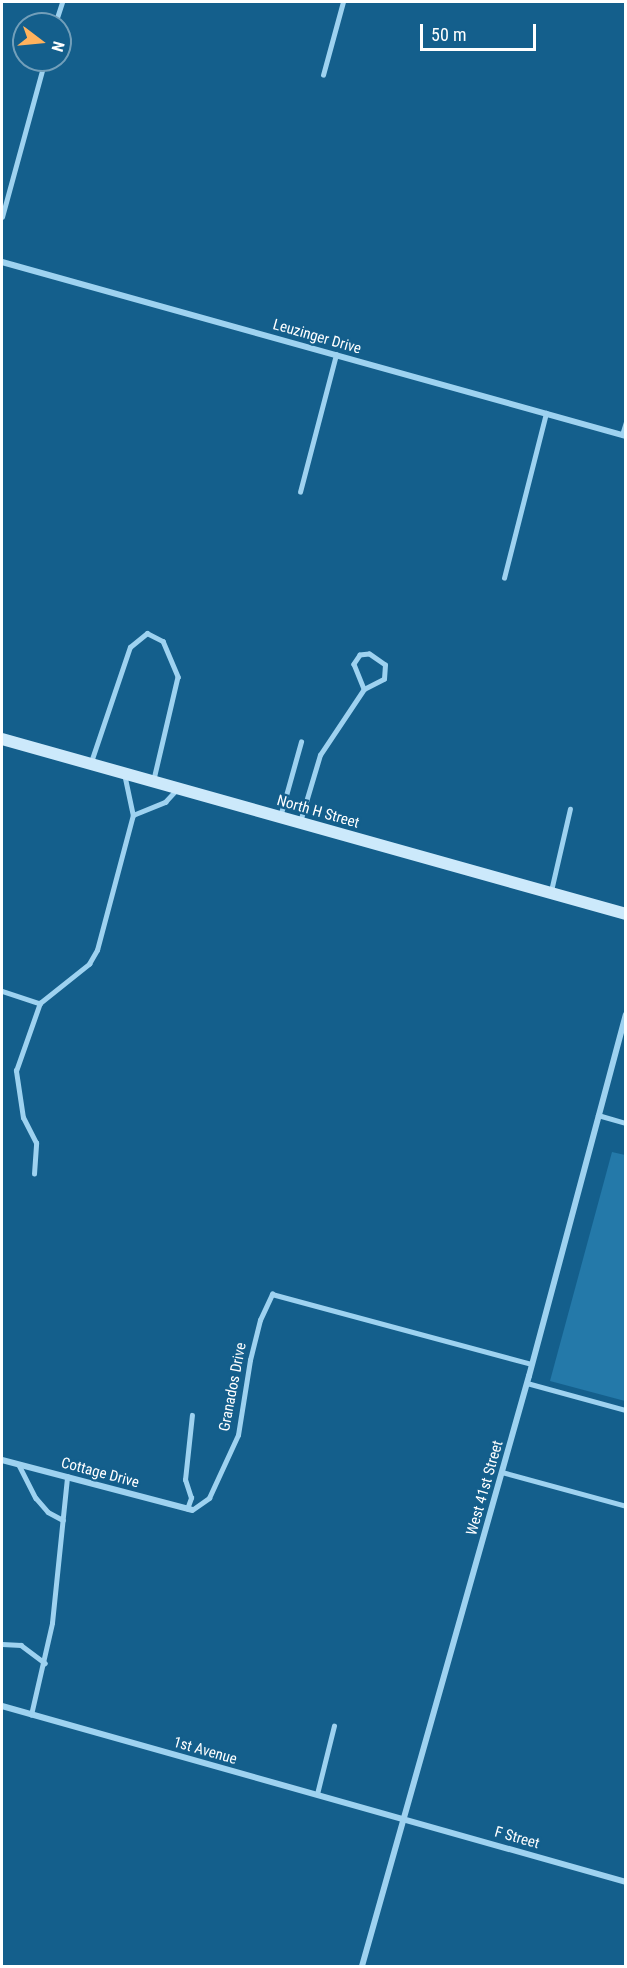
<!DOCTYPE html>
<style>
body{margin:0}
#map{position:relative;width:627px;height:1968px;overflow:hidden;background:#145f8c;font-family:"Roboto Condensed",sans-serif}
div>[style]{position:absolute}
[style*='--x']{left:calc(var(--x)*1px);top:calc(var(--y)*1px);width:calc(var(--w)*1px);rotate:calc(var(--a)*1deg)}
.green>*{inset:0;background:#2479a9}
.lane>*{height:4.5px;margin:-2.25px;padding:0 2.25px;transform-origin:2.25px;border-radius:2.25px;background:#9ed2f0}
.street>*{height:6px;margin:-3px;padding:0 3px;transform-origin:3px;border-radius:3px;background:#9ed2f0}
.secondary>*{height:12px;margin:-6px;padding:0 6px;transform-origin:6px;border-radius:6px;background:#cce9fb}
span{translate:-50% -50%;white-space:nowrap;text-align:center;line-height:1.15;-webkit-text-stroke:4.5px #145f8c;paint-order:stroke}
.street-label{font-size:15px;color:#fff}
.frame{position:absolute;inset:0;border:3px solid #fff;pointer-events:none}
.north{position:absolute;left:12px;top:12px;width:60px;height:60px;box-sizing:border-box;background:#145f8c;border:2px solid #729fba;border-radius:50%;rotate:106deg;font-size:16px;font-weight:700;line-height:24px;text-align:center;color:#fff}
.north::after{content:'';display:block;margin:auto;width:21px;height:27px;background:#ffb25d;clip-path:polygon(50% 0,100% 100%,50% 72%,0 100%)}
.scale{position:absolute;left:420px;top:24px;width:116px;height:27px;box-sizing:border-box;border:3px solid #fff;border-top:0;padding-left:8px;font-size:18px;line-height:21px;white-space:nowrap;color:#fff;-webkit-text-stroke:4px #145f8c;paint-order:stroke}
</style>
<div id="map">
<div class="green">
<i style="clip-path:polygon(612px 1152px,625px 1155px,625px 1401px,550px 1381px)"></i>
</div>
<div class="lane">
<i style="--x:55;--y:24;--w:23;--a:-72"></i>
<i style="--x:323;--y:75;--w:76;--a:-74.7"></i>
<i style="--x:2;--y:217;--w:163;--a:-74.7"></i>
<i style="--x:622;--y:435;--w:14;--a:-73"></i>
<i style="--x:300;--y:492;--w:142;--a:-75.3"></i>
<i style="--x:504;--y:578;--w:170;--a:-75.7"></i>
<i style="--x:91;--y:762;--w:121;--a:-71.3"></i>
<i style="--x:130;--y:647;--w:22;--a:-39"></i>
<i style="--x:147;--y:633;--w:18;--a:27"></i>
<i style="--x:163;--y:641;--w:39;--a:67"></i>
<i style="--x:178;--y:677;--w:105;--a:103.2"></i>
<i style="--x:125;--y:776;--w:40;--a:78"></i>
<i style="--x:133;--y:815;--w:35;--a:-22"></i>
<i style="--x:165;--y:802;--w:16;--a:-47"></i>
<i style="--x:280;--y:817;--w:78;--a:-74.4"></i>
<i style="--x:300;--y:822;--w:70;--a:-73.4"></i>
<i style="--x:320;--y:755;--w:79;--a:-56.3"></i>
<i style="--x:364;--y:689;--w:22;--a:-27"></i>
<i style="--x:384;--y:679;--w:14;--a:-86"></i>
<i style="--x:385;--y:665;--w:19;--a:-145"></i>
<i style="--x:369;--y:654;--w:9;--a:174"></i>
<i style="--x:360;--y:655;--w:11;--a:124"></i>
<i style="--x:354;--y:664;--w:27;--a:68"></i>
<i style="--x:551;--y:891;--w:84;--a:-77"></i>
<i style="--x:2;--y:991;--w:40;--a:18"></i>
<i style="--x:598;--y:1115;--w:29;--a:16"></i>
<i style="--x:34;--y:1174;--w:31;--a:-86"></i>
<i style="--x:36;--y:1143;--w:28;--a:-117"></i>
<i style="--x:23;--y:1118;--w:48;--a:-98.5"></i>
<i style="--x:16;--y:1071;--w:72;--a:-70.6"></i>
<i style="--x:40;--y:1003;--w:63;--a:-38.5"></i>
<i style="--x:89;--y:964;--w:16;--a:-60"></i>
<i style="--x:97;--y:950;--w:140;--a:-75.1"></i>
<i style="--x:527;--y:1383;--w:103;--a:15.3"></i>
<i style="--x:19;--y:1465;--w:37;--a:63"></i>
<i style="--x:36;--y:1498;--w:18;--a:49"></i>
<i style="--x:48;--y:1512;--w:17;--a:28"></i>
<i style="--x:502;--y:1472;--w:129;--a:15.3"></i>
<i style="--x:187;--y:1509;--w:12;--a:-70"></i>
<i style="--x:191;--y:1498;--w:19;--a:-108"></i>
<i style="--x:185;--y:1480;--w:65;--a:-83.9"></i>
<i style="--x:192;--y:1510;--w:21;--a:-35"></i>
<i style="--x:209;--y:1498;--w:69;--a:-65.3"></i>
<i style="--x:238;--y:1435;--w:76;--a:-80.9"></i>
<i style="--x:250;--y:1360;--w:41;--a:-76"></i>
<i style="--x:260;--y:1320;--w:29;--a:-65"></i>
<i style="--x:272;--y:1294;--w:268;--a:15.1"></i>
<i style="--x:2;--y:1644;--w:19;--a:3"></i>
<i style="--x:21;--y:1645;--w:30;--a:37"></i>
<i style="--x:31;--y:1715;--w:94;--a:-77.1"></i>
<i style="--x:52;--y:1623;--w:147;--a:-84.1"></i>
<i style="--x:317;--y:1794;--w:70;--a:-76"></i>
</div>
<div class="street">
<i style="--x:2;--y:262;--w:648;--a:15.58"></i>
<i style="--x:2;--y:1460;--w:196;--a:14.7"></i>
<i style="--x:2;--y:1706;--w:648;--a:15.75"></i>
<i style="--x:362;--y:1966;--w:613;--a:-74.2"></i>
<i style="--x:529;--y:1376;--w:374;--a:-75"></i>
</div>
<div class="secondary">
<i style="--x:2;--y:739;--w:648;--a:15.67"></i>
</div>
<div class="street-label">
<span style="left:317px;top:337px;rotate:16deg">Leuzinger Drive</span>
<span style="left:318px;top:812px;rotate:16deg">North H Street</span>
<span style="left:233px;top:1387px;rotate:-79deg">Granados Drive</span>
<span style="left:100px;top:1473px;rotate:15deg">Cottage Drive</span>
<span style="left:485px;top:1488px;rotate:-74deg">West 41st Street</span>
<span style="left:205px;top:1751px;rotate:16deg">1st Avenue</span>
<span style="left:517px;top:1838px;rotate:16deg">F Street</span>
</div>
<div class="frame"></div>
<div class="north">N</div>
<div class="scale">50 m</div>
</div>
